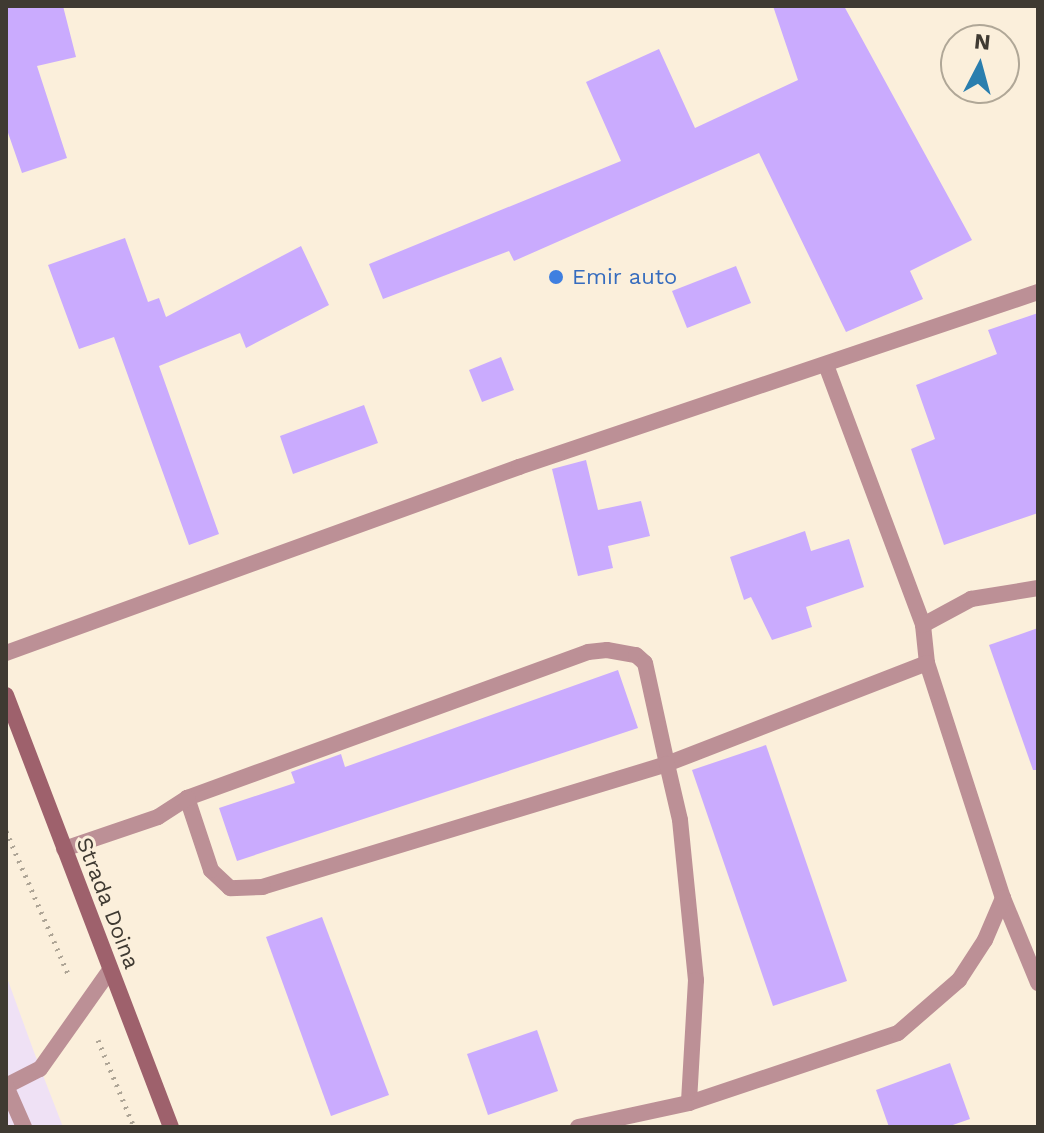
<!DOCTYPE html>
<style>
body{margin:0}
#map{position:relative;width:1044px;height:1133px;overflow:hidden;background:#fbefdb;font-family:"Work Sans",sans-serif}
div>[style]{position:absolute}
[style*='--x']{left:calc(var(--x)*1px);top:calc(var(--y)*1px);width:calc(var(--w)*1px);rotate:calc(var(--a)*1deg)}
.commercial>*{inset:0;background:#efe1f5}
.building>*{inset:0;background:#caabfe}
.path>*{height:5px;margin-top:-2.5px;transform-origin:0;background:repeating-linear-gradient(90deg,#aea596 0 2px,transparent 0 8px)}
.lane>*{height:16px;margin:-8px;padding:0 8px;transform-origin:8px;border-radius:8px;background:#bc9096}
.secondary>*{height:16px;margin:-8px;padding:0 8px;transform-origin:8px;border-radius:8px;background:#9e616c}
.dots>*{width:22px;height:22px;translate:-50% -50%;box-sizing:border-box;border:4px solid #fbefdb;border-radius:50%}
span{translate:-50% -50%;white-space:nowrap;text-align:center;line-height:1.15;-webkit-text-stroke:6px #fbefdb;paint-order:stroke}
.shop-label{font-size:22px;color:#366cbe}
.left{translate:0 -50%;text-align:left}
.street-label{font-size:22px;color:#3f3a32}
.frame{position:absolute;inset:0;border:8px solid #3f3a32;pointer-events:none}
.north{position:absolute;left:940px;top:24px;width:80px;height:80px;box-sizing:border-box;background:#fbefdb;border:2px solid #b0a797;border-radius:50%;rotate:6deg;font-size:22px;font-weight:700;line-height:32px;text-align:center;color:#3f3a32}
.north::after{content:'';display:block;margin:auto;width:28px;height:36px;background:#2a7eae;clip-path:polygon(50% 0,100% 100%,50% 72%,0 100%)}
</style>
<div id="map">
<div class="commercial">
<i style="clip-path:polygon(6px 975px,34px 1052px,63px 1127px,6px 1127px)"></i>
</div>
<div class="building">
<i style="clip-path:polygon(6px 6px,63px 6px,76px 57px,37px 66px,67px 158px,22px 173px,6px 127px)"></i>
<i style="clip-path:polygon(773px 6px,844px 6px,972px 240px,910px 271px,923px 299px,846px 332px,759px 153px,514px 261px,509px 251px,383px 299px,369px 264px,621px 161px,586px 82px,659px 49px,695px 128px,798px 80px)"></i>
<i style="clip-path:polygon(125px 238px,148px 302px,159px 298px,166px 317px,301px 246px,329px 305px,246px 348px,240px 333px,159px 366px,219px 534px,189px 545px,114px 337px,79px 349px,48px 265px)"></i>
<i style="clip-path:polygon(736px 266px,751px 303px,687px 328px,672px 291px)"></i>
<i style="clip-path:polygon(1038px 313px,1038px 513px,944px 545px,911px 449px,935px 439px,916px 385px,997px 354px,988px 330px)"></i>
<i style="clip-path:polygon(501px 357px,514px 390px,482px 402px,469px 370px)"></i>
<i style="clip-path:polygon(364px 405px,378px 443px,293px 474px,280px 436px)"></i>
<i style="clip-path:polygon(586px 460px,598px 510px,641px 501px,650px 536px,608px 546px,613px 568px,578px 576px,552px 469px)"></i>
<i style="clip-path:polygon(805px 531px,811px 551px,849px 539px,864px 587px,806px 607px,812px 627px,772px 640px,751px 597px,744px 600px,730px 557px)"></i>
<i style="clip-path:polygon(1038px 628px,1038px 770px,1033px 770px,989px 645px)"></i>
<i style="clip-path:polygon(618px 670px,638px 728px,237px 861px,219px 808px,295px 783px,291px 772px,341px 754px,345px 767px)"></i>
<i style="clip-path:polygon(766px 745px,847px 981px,773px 1006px,692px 770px)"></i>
<i style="clip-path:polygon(322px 917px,389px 1095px,331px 1116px,266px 937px)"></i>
<i style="clip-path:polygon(537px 1030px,558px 1091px,488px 1115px,467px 1054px)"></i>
<i style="clip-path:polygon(950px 1063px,970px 1119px,947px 1127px,889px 1127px,876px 1090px)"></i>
</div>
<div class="path">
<i style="--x:6;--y:831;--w:158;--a:66.5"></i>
<i style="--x:98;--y:1040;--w:94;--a:67.5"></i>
</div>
<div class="lane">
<i style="--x:826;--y:365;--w:278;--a:69.5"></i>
<i style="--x:923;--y:625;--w:38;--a:84"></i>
<i style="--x:927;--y:663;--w:247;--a:72.1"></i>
<i style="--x:1003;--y:898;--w:92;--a:67.6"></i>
<i style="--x:923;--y:625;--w:55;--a:-28.4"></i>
<i style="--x:971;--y:599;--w:68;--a:-9.3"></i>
<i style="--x:607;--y:650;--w:29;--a:10"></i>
<i style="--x:636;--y:655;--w:12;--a:42"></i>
<i style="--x:645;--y:663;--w:103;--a:77.7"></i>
<i style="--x:667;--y:764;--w:422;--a:163.1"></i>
<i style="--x:263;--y:887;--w:33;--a:178"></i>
<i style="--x:230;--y:888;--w:26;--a:-137"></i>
<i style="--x:211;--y:870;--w:76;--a:-108.4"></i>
<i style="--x:187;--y:798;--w:427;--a:-20"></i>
<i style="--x:588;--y:652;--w:19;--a:-6"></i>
<i style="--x:6;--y:653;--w:546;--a:-19.93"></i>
<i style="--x:519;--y:467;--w:548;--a:-18.63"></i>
<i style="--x:927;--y:663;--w:279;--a:158.8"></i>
<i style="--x:667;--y:764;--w:57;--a:76.9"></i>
<i style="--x:680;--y:820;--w:161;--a:84.3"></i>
<i style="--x:696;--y:980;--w:123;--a:93.3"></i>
<i style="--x:689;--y:1103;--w:220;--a:-18.5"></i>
<i style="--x:898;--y:1033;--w:81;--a:-41"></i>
<i style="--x:959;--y:980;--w:48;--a:-57"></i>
<i style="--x:985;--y:940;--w:46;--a:-66.8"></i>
<i style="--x:64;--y:849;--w:99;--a:-18.8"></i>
<i style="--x:158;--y:817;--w:35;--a:-33"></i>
<i style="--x:6;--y:1086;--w:38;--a:-27"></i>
<i style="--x:40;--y:1069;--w:121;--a:-54.7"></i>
<i style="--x:6;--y:1086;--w:45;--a:66.3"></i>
<i style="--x:578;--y:1127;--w:114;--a:-12.2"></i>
</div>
<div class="secondary">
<i style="--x:6;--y:695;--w:462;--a:69.1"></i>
</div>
<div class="dots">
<i style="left:556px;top:277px;background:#3f7fe0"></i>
</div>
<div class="shop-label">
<span class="left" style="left:572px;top:277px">Emir auto</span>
</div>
<div class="street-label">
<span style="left:108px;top:903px;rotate:69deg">Strada Doina</span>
</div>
<div class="frame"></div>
<div class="north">N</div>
</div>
